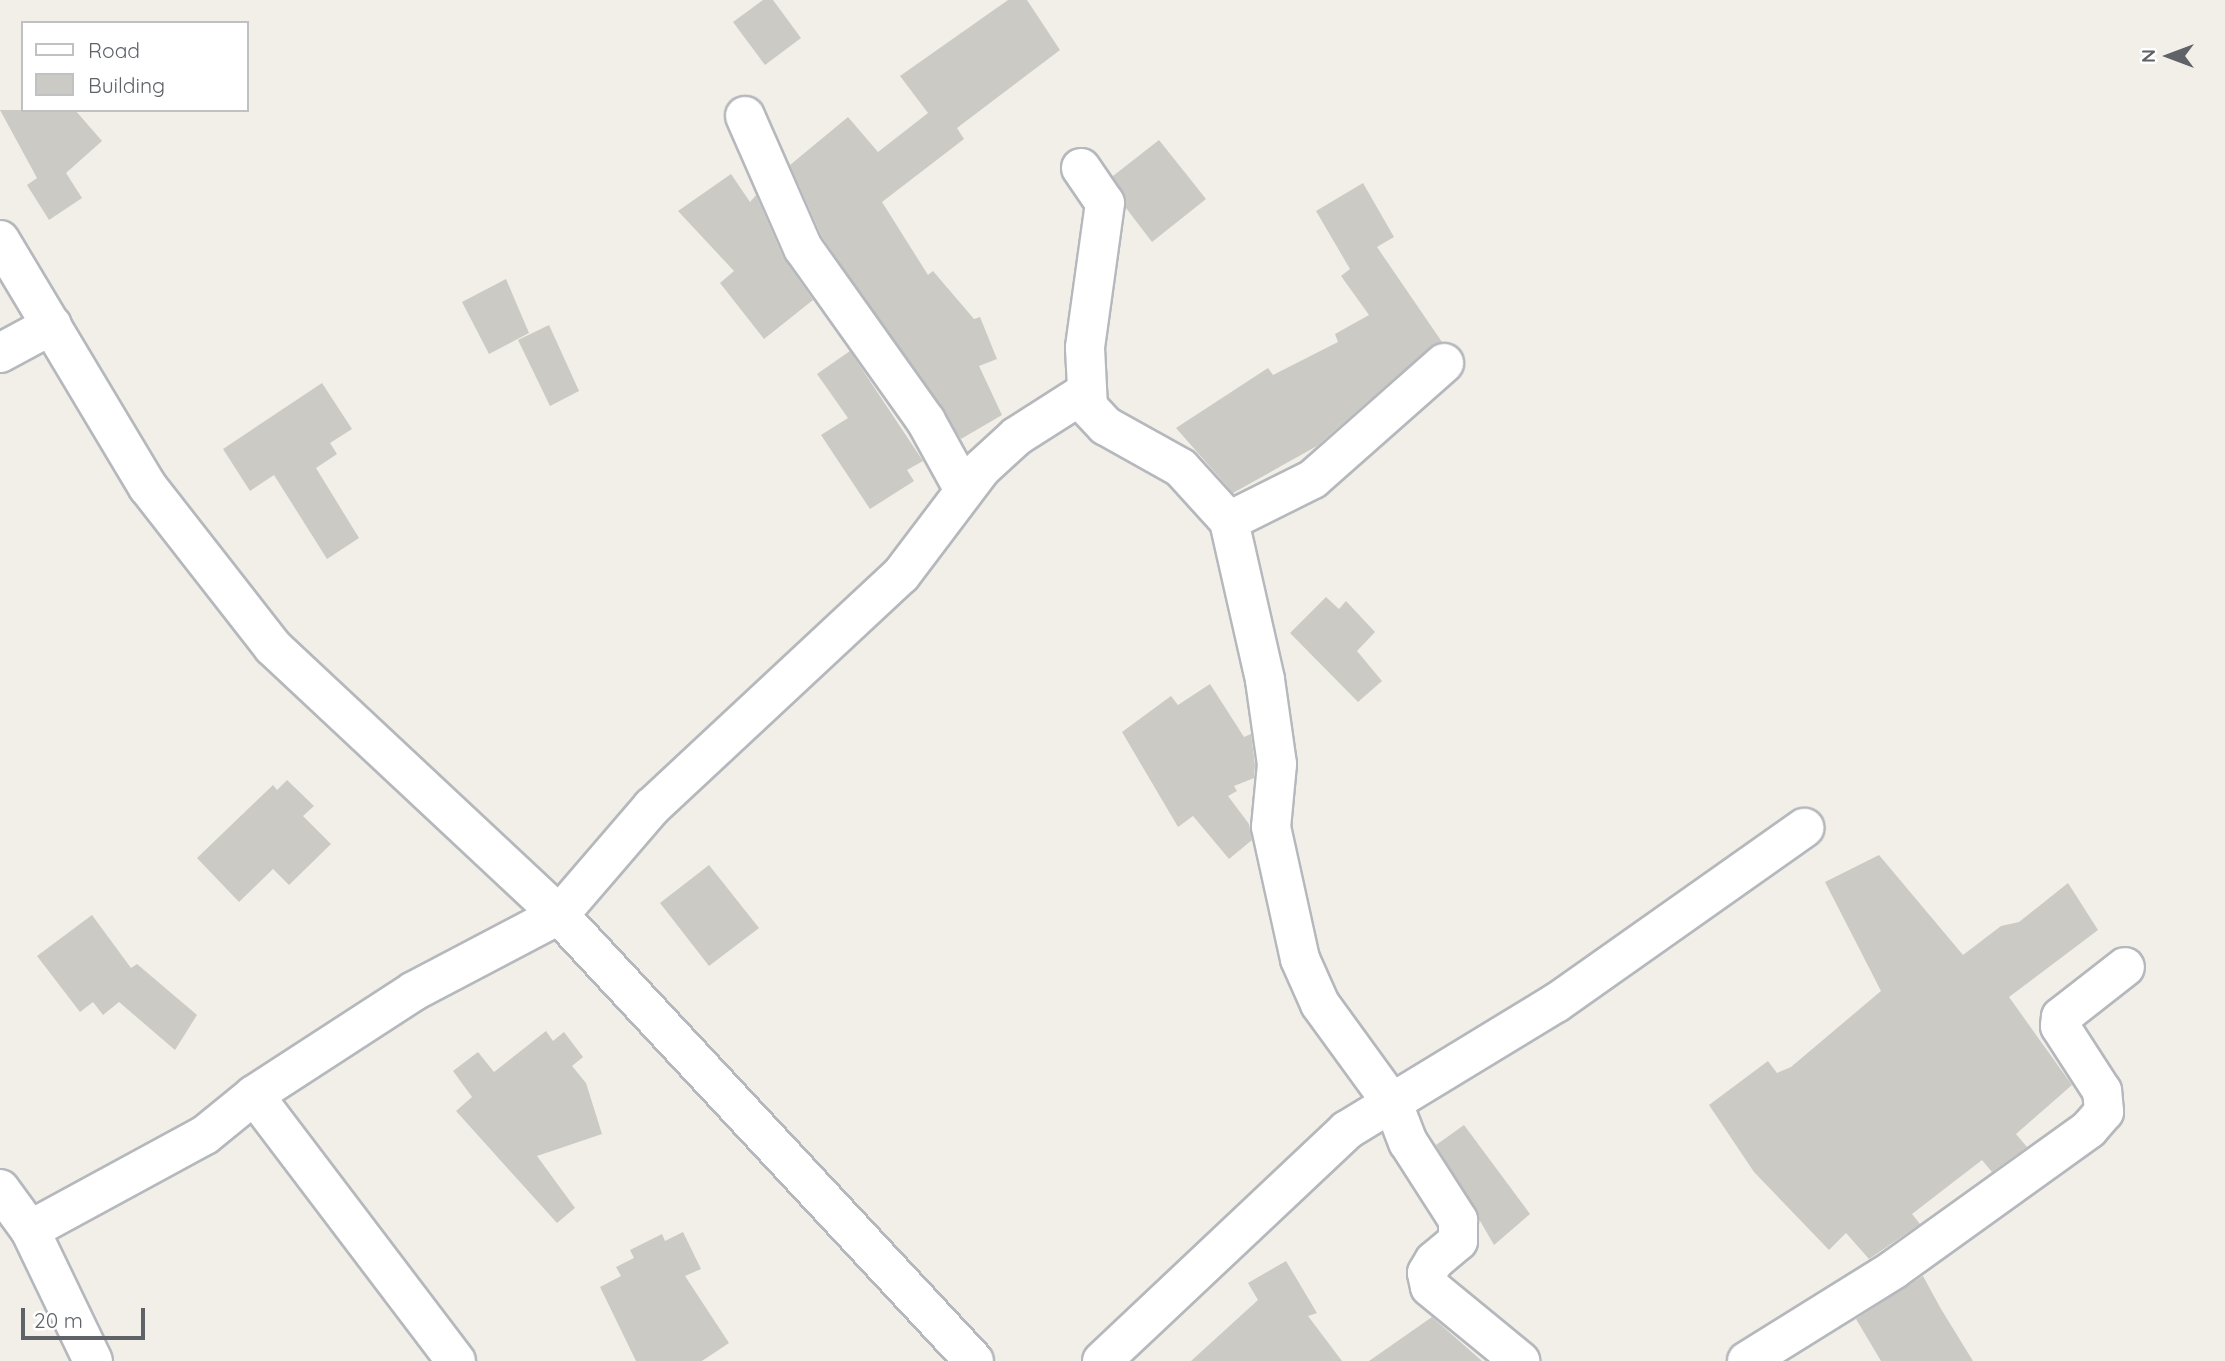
<!DOCTYPE html>
<style>
body{margin:0}
#map{position:relative;width:2225px;height:1361px;overflow:hidden;background:#f1efe8;font-family:Quicksand,sans-serif}
div>[style]{position:absolute}
[style*='--x']{left:calc(var(--x)*1px);top:calc(var(--y)*1px);width:calc(var(--w)*1px);rotate:calc(var(--a)*1deg)}
.building>*{inset:0;background:#cccac5}
.roads{filter:drop-shadow(2px 0 #b5b8bc) drop-shadow(-2px 0 #b5b8bc) drop-shadow(0 2px #b5b8bc) drop-shadow(0 -2px #b5b8bc)}
.minor>*{height:38px;margin:-19px;padding:0 19px;transform-origin:19px;border-radius:19px;background:#fff}
span{translate:-50% -50%;white-space:nowrap;text-align:center;line-height:1.15;-webkit-text-stroke:5px #fff;paint-order:stroke}
.legend{position:absolute;left:21px;top:21px;width:228px;height:91px;box-sizing:border-box;background:#fff;border:2px solid #bfc1c3;margin:0;padding:9px 12px;list-style:none;font-size:21px;color:#5f6368}
.legend li{display:flex;align-items:center;gap:14px;height:35px}
.legend b{width:35px;border:2px solid #bfc1c3}
.north{position:absolute;left:2134px;top:21px;width:70px;height:70px;-webkit-text-stroke:5px #fff;paint-order:stroke;rotate:270deg;font-size:19px;font-weight:700;line-height:28px;text-align:center;color:#5f6368}
.north::after{content:'';display:block;margin:auto;width:24px;height:32px;background:#5f6368;clip-path:polygon(50% 0,100% 100%,50% 72%,0 100%)}
.scale{position:absolute;left:21px;top:1308px;width:124px;height:32px;box-sizing:border-box;border:4px solid #5f6368;border-top:0;padding-left:9px;font-size:21px;line-height:24px;white-space:nowrap;color:#5f6368;-webkit-text-stroke:5px #fff;paint-order:stroke}
</style>
<div id="map">
<div class="building">
<i style="clip-path:polygon(763px 0,773px 0,801px 38px,765px 65px,733px 22px)"></i>
<i style="clip-path:polygon(1008px 0,1027px 0,1060px 50px,957px 128px,964px 139px,882px 202px,928px 275px,933px 271px,974px 319px,980px 317px,997px 359px,979px 366px,1002px 415px,961px 439px,822px 237px,790px 165px,848px 117px,878px 152px,928px 113px,900px 76px)"></i>
<i style="clip-path:polygon(0 110px,75px 110px,102px 141px,66px 173px,82px 198px,49px 220px,27px 185px,37px 178px)"></i>
<i style="clip-path:polygon(1159px 140px,1206px 199px,1152px 242px,1126px 208px,1113px 176px)"></i>
<i style="clip-path:polygon(731px 174px,750px 202px,756px 195px,783px 257px,813px 300px,764px 339px,720px 283px,734px 271px,678px 211px)"></i>
<i style="clip-path:polygon(1363px 183px,1394px 237px,1377px 247px,1442px 342px,1430px 347px,1317px 446px,1233px 493px,1176px 428px,1268px 368px,1273px 375px,1338px 342px,1335px 334px,1369px 315px,1341px 276px,1350px 269px,1316px 211px)"></i>
<i style="clip-path:polygon(506px 279px,529px 333px,489px 354px,462px 302px)"></i>
<i style="clip-path:polygon(549px 325px,579px 391px,550px 406px,518px 340px)"></i>
<i style="clip-path:polygon(850px 351px,923px 461px,907px 470px,914px 481px,870px 509px,821px 435px,848px 418px,817px 374px)"></i>
<i style="clip-path:polygon(322px 383px,352px 429px,330px 443px,337px 454px,316px 468px,359px 538px,327px 559px,274px 475px,250px 491px,223px 449px)"></i>
<i style="clip-path:polygon(1326px 597px,1339px 609px,1346px 601px,1375px 632px,1357px 651px,1382px 681px,1358px 702px,1290px 633px)"></i>
<i style="clip-path:polygon(1210px 684px,1244px 737px,1251px 734px,1255px 765px,1254px 778px,1234px 786px,1237px 791px,1228px 796px,1249px 824px,1252px 840px,1229px 859px,1193px 816px,1178px 827px,1122px 732px,1171px 696px,1178px 705px)"></i>
<i style="clip-path:polygon(287px 780px,314px 806px,303px 816px,331px 844px,289px 885px,273px 869px,239px 902px,197px 858px,273px 785px,277px 790px)"></i>
<i style="clip-path:polygon(1879px 855px,1963px 955px,2001px 926px,2019px 922px,2068px 883px,2098px 930px,2009px 997px,2072px 1085px,2016px 1134px,2027px 1147px,1992px 1172px,1982px 1160px,1912px 1214px,1920px 1224px,1869px 1259px,1846px 1233px,1829px 1250px,1754px 1172px,1709px 1105px,1768px 1061px,1777px 1073px,1791px 1067px,1881px 991px,1825px 882px)"></i>
<i style="clip-path:polygon(709px 865px,759px 928px,709px 966px,660px 903px)"></i>
<i style="clip-path:polygon(92px 915px,131px 968px,137px 964px,197px 1015px,175px 1050px,119px 1002px,103px 1015px,93px 1002px,80px 1012px,37px 956px)"></i>
<i style="clip-path:polygon(546px 1031px,553px 1041px,564px 1032px,583px 1057px,572px 1066px,586px 1083px,602px 1134px,537px 1156px,575px 1208px,557px 1223px,456px 1111px,472px 1097px,453px 1071px,478px 1052px,494px 1072px)"></i>
<i style="clip-path:polygon(1464px 1125px,1530px 1214px,1494px 1245px,1436px 1145px)"></i>
<i style="clip-path:polygon(683px 1232px,701px 1269px,685px 1276px,729px 1343px,702px 1361px,636px 1361px,600px 1287px,621px 1276px,616px 1267px,634px 1258px,630px 1250px,662px 1234px,665px 1241px)"></i>
<i style="clip-path:polygon(1286px 1261px,1317px 1313px,1308px 1316px,1342px 1361px,1191px 1361px,1258px 1300px,1248px 1283px)"></i>
<i style="clip-path:polygon(1923px 1276px,1941px 1309px,1973px 1361px,1881px 1361px,1856px 1319px)"></i>
<i style="clip-path:polygon(1432px 1317px,1482px 1361px,1369px 1361px)"></i>
</div>
<div class="roads">
<div class="minor">
<i style="--x:745;--y:116;--w:144;--a:66.3"></i>
<i style="--x:803;--y:248;--w:212;--a:54.6"></i>
<i style="--x:926;--y:421;--w:79;--a:61.2"></i>
<i style="--x:1081;--y:168;--w:42;--a:55.6"></i>
<i style="--x:1105;--y:203;--w:146;--a:97.9"></i>
<i style="--x:1085;--y:348;--w:59;--a:87.1"></i>
<i style="--x:1088;--y:407;--w:26;--a:47"></i>
<i style="--x:1106;--y:426;--w:86;--a:29.2"></i>
<i style="--x:1181;--y:468;--w:72;--a:47.8"></i>
<i style="--x:1229;--y:521;--w:163;--a:77.2"></i>
<i style="--x:1265;--y:680;--w:85;--a:81.9"></i>
<i style="--x:1277;--y:764;--w:63;--a:95.4"></i>
<i style="--x:1271;--y:827;--w:135;--a:77.6"></i>
<i style="--x:1300;--y:959;--w:49;--a:66"></i>
<i style="--x:1320;--y:1004;--w:126;--a:54"></i>
<i style="--x:1394;--y:1106;--w:39;--a:69"></i>
<i style="--x:1408;--y:1142;--w:93;--a:57.3"></i>
<i style="--x:1458;--y:1220;--w:21;--a:90"></i>
<i style="--x:1458;--y:1241;--w:31;--a:140"></i>
<i style="--x:1434;--y:1261;--w:14;--a:120"></i>
<i style="--x:1427;--y:1273;--w:14;--a:78"></i>
<i style="--x:1430;--y:1287;--w:117;--a:39.4"></i>
<i style="--x:0;--y:240;--w:288;--a:59.1"></i>
<i style="--x:148;--y:487;--w:203;--a:52"></i>
<i style="--x:273;--y:647;--w:392;--a:43.1"></i>
<i style="--x:559;--y:915;--w:609;--a:47.06"></i>
<i style="--x:0;--y:353;--w:59;--a:-28.3"></i>
<i style="--x:1229;--y:521;--w:94;--a:-26.6"></i>
<i style="--x:1313;--y:479;--w:175;--a:-41.5"></i>
<i style="--x:254;--y:1095;--w:334;--a:52.8"></i>
<i style="--x:0;--y:1189;--w:51;--a:53.8"></i>
<i style="--x:30;--y:1230;--w:145;--a:64.3"></i>
<i style="--x:30;--y:1230;--w:199;--a:-28.5"></i>
<i style="--x:205;--y:1135;--w:63;--a:-39.2"></i>
<i style="--x:254;--y:1095;--w:191;--a:-33"></i>
<i style="--x:414;--y:991;--w:164;--a:-27.7"></i>
<i style="--x:559;--y:915;--w:143;--a:-49.3"></i>
<i style="--x:652;--y:807;--w:340;--a:-43"></i>
<i style="--x:901;--y:575;--w:134;--a:-52.9"></i>
<i style="--x:982;--y:468;--w:47;--a:-42.4"></i>
<i style="--x:1017;--y:436;--w:78;--a:-32.5"></i>
<i style="--x:1102;--y:1361;--w:337;--a:-43.3"></i>
<i style="--x:1347;--y:1130;--w:245;--a:-31.3"></i>
<i style="--x:1556;--y:1003;--w:304;--a:-35.2"></i>
<i style="--x:1747;--y:1361;--w:172;--a:-31.9"></i>
<i style="--x:1893;--y:1270;--w:241;--a:-35.7"></i>
<i style="--x:2089;--y:1129;--w:23;--a:-49"></i>
<i style="--x:2104;--y:1112;--w:21;--a:-95"></i>
<i style="--x:2102;--y:1091;--w:77;--a:-122.9"></i>
<i style="--x:2060;--y:1026;--w:9;--a:-84"></i>
<i style="--x:2061;--y:1017;--w:81;--a:-38"></i>
</div>
</div>
<ul class="legend">
<li><b style="height:9px;background:#fff"></b>Road</li>
<li><b style="height:19px;background:#cccac5"></b>Building</li>
</ul>
<div class="north">N</div>
<div class="scale">20 m</div>
</div>
